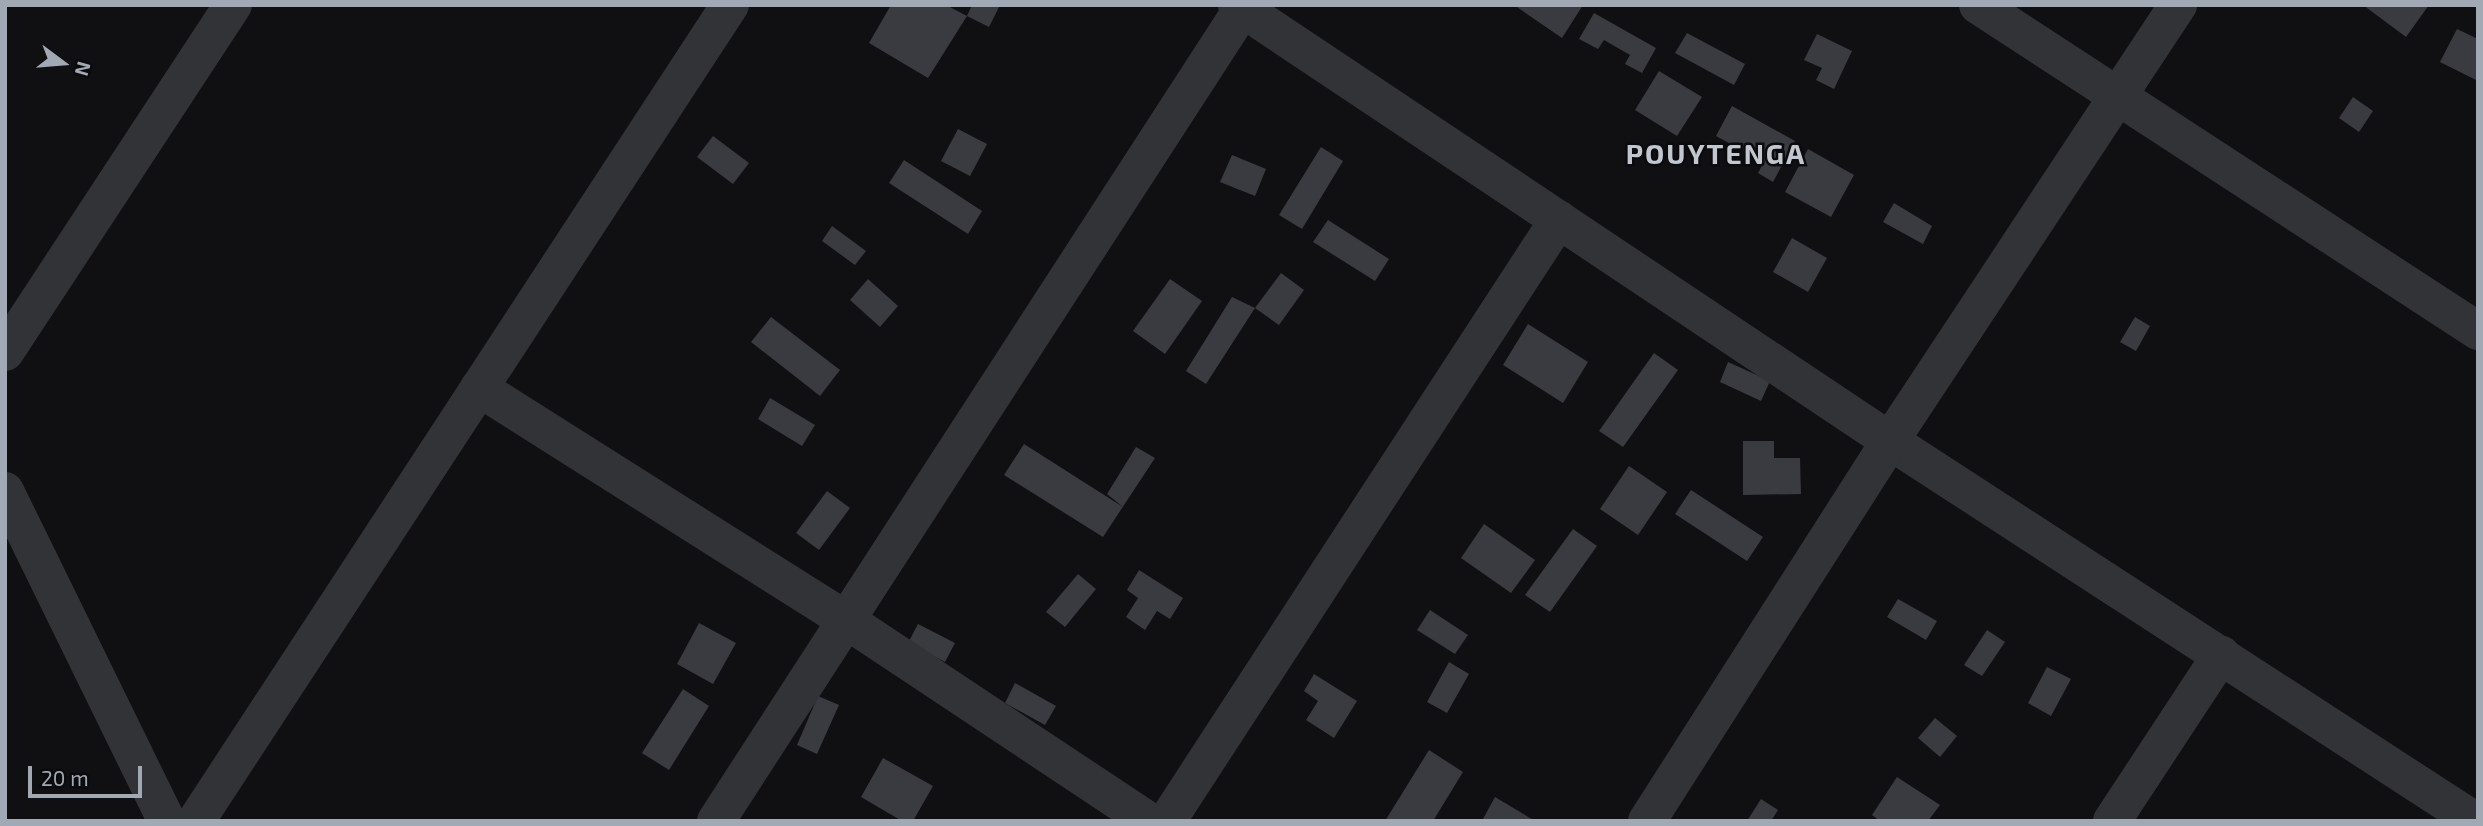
<!DOCTYPE html>
<style>
body{margin:0}
#map{position:relative;width:2483px;height:826px;overflow:hidden;background:#101012;font-family:"Exo 2",sans-serif}
div>[style]{position:absolute}
[style*='--x']{left:calc(var(--x)*1px);top:calc(var(--y)*1px);width:calc(var(--w)*1px);rotate:calc(var(--a)*1deg)}
.building>*{inset:0;background:#3a3b40}
.street>*{height:38px;margin:-19px;padding:0 19px;transform-origin:19px;border-radius:19px;background:#313337}
span{translate:-50% -50%;white-space:nowrap;text-align:center;line-height:1.15;-webkit-text-stroke:5px #0b0b0d;paint-order:stroke}
.district-label{font-size:28px;color:#c1c7d0;font-weight:700;letter-spacing:2px}
.frame{position:absolute;inset:0;border:7px solid #a0a9b4;pointer-events:none}
.north{position:absolute;left:28px;top:28px;width:70px;height:70px;-webkit-text-stroke:5px #0b0b0d;paint-order:stroke;rotate:106deg;font-size:19px;font-weight:700;line-height:28px;text-align:center;color:#a0a9b4}
.north::after{content:'';display:block;margin:auto;width:24px;height:32px;background:#a0a9b4;clip-path:polygon(50% 0,100% 100%,50% 72%,0 100%)}
.scale{position:absolute;left:28px;top:766px;width:114px;height:32px;box-sizing:border-box;border:4px solid #a0a9b4;border-top:0;padding-left:9px;font-size:21px;line-height:24px;white-space:nowrap;color:#a0a9b4;-webkit-text-stroke:5px #0b0b0d;paint-order:stroke}
</style>
<div id="map">
<div class="building">
<i style="clip-path:polygon(891px 5px,946px 5px,967px 16px,928px 78px,869px 43px)"></i>
<i style="clip-path:polygon(972px 5px,1000px 5px,989px 27px,967px 16px)"></i>
<i style="clip-path:polygon(1514px 5px,1583px 5px,1562px 38px)"></i>
<i style="clip-path:polygon(2363px 5px,2429px 5px,2406px 37px)"></i>
<i style="clip-path:polygon(1594px 13px,1656px 48px,1642px 73px,1625px 64px,1630px 55px,1604px 40px,1598px 49px,1579px 39px)"></i>
<i style="clip-path:polygon(2457px 29px,2478px 39px,2478px 81px,2440px 62px)"></i>
<i style="clip-path:polygon(1687px 33px,1745px 64px,1734px 85px,1675px 53px)"></i>
<i style="clip-path:polygon(1817px 34px,1852px 51px,1834px 89px,1816px 80px,1822px 68px,1804px 60px)"></i>
<i style="clip-path:polygon(1659px 71px,1702px 97px,1677px 136px,1635px 110px)"></i>
<i style="clip-path:polygon(2353px 97px,2373px 111px,2359px 132px,2339px 118px)"></i>
<i style="clip-path:polygon(1732px 106px,1795px 141px,1773px 182px,1758px 173px,1764px 162px,1716px 136px)"></i>
<i style="clip-path:polygon(958px 129px,987px 144px,970px 176px,941px 161px)"></i>
<i style="clip-path:polygon(713px 136px,749px 163px,733px 184px,697px 157px)"></i>
<i style="clip-path:polygon(1321px 147px,1343px 161px,1302px 229px,1279px 215px)"></i>
<i style="clip-path:polygon(1808px 149px,1854px 175px,1831px 217px,1785px 192px)"></i>
<i style="clip-path:polygon(1232px 155px,1266px 169px,1255px 196px,1220px 182px)"></i>
<i style="clip-path:polygon(904px 160px,982px 211px,968px 234px,889px 183px)"></i>
<i style="clip-path:polygon(1894px 203px,1932px 226px,1923px 244px,1883px 222px)"></i>
<i style="clip-path:polygon(1328px 220px,1389px 259px,1375px 281px,1313px 242px)"></i>
<i style="clip-path:polygon(832px 226px,866px 251px,855px 265px,822px 241px)"></i>
<i style="clip-path:polygon(1792px 238px,1827px 258px,1808px 292px,1773px 272px)"></i>
<i style="clip-path:polygon(1281px 273px,1304px 290px,1279px 325px,1255px 308px,1206px 384px,1186px 371px,1232px 297px,1255px 308px)"></i>
<i style="clip-path:polygon(868px 279px,898px 306px,880px 327px,850px 300px)"></i>
<i style="clip-path:polygon(1170px 279px,1202px 301px,1165px 354px,1133px 331px)"></i>
<i style="clip-path:polygon(771px 317px,840px 370px,820px 396px,751px 342px)"></i>
<i style="clip-path:polygon(2135px 317px,2150px 326px,2136px 351px,2120px 342px)"></i>
<i style="clip-path:polygon(1528px 324px,1588px 362px,1563px 403px,1503px 365px)"></i>
<i style="clip-path:polygon(1654px 353px,1678px 370px,1623px 447px,1599px 431px)"></i>
<i style="clip-path:polygon(1728px 362px,1770px 381px,1761px 401px,1720px 382px)"></i>
<i style="clip-path:polygon(770px 398px,815px 425px,802px 446px,758px 419px)"></i>
<i style="clip-path:polygon(1743px 441px,1774px 441px,1774px 458px,1800px 458px,1801px 494px,1743px 495px)"></i>
<i style="clip-path:polygon(1024px 444px,1123px 507px,1107px 494px,1136px 447px,1155px 458px,1103px 537px,1004px 475px)"></i>
<i style="clip-path:polygon(1629px 466px,1667px 492px,1638px 535px,1600px 509px)"></i>
<i style="clip-path:polygon(1691px 490px,1763px 537px,1747px 561px,1675px 514px)"></i>
<i style="clip-path:polygon(827px 491px,850px 508px,819px 550px,796px 533px)"></i>
<i style="clip-path:polygon(1484px 524px,1535px 560px,1511px 593px,1461px 558px)"></i>
<i style="clip-path:polygon(1573px 529px,1597px 546px,1550px 612px,1525px 595px)"></i>
<i style="clip-path:polygon(1139px 570px,1183px 598px,1170px 619px,1157px 611px,1145px 630px,1126px 617px,1138px 598px,1127px 590px)"></i>
<i style="clip-path:polygon(1078px 574px,1096px 589px,1065px 627px,1046px 612px)"></i>
<i style="clip-path:polygon(1898px 599px,1937px 621px,1926px 640px,1887px 617px)"></i>
<i style="clip-path:polygon(1430px 610px,1468px 635px,1455px 654px,1417px 630px)"></i>
<i style="clip-path:polygon(699px 623px,736px 643px,713px 684px,677px 664px)"></i>
<i style="clip-path:polygon(918px 624px,955px 643px,945px 662px,908px 643px)"></i>
<i style="clip-path:polygon(1987px 630px,2005px 642px,1982px 676px,1964px 665px)"></i>
<i style="clip-path:polygon(1449px 662px,1469px 674px,1447px 713px,1427px 702px)"></i>
<i style="clip-path:polygon(2047px 667px,2071px 679px,2051px 716px,2028px 703px)"></i>
<i style="clip-path:polygon(1314px 674px,1357px 701px,1334px 738px,1306px 720px,1318px 701px,1304px 691px)"></i>
<i style="clip-path:polygon(1015px 683px,1056px 706px,1045px 725px,1005px 703px)"></i>
<i style="clip-path:polygon(683px 689px,709px 706px,669px 770px,642px 753px)"></i>
<i style="clip-path:polygon(818px 696px,839px 705px,817px 754px,797px 745px)"></i>
<i style="clip-path:polygon(1935px 718px,1957px 736px,1940px 757px,1918px 738px)"></i>
<i style="clip-path:polygon(1429px 750px,1463px 772px,1433px 821px,1385px 821px)"></i>
<i style="clip-path:polygon(883px 758px,933px 786px,913px 821px,902px 821px,861px 797px)"></i>
<i style="clip-path:polygon(1897px 777px,1940px 805px,1928px 821px,1880px 821px,1872px 815px)"></i>
<i style="clip-path:polygon(1495px 797px,1535px 821px,1487px 821px,1483px 819px)"></i>
<i style="clip-path:polygon(1761px 799px,1778px 810px,1771px 821px,1747px 821px)"></i>
</div>
<div class="street">
<i style="--x:1237;--y:5;--w:785;--a:33.73"></i>
<i style="--x:1890;--y:441;--w:698;--a:33.01"></i>
<i style="--x:1978;--y:5;--w:597;--a:33.1"></i>
<i style="--x:5;--y:352;--w:415;--a:-56.7"></i>
<i style="--x:479;--y:388;--w:434;--a:32.3"></i>
<i style="--x:846;--y:620;--w:364;--a:33.6"></i>
<i style="--x:5;--y:491;--w:368;--a:63.9"></i>
<i style="--x:196;--y:821;--w:975;--a:-56.8"></i>
<i style="--x:716;--y:821;--w:972;--a:-57.05"></i>
<i style="--x:1167;--y:821;--w:718;--a:-56.93"></i>
<i style="--x:1647;--y:821;--w:451;--a:-57.4"></i>
<i style="--x:1890;--y:441;--w:523;--a:-56.55"></i>
<i style="--x:2112;--y:821;--w:199;--a:-56.7"></i>
</div>
<div class="district-label">
<span style="left:1716px;top:153px">POUYTENGA</span>
</div>
<div class="frame"></div>
<div class="north">N</div>
<div class="scale">20 m</div>
</div>
